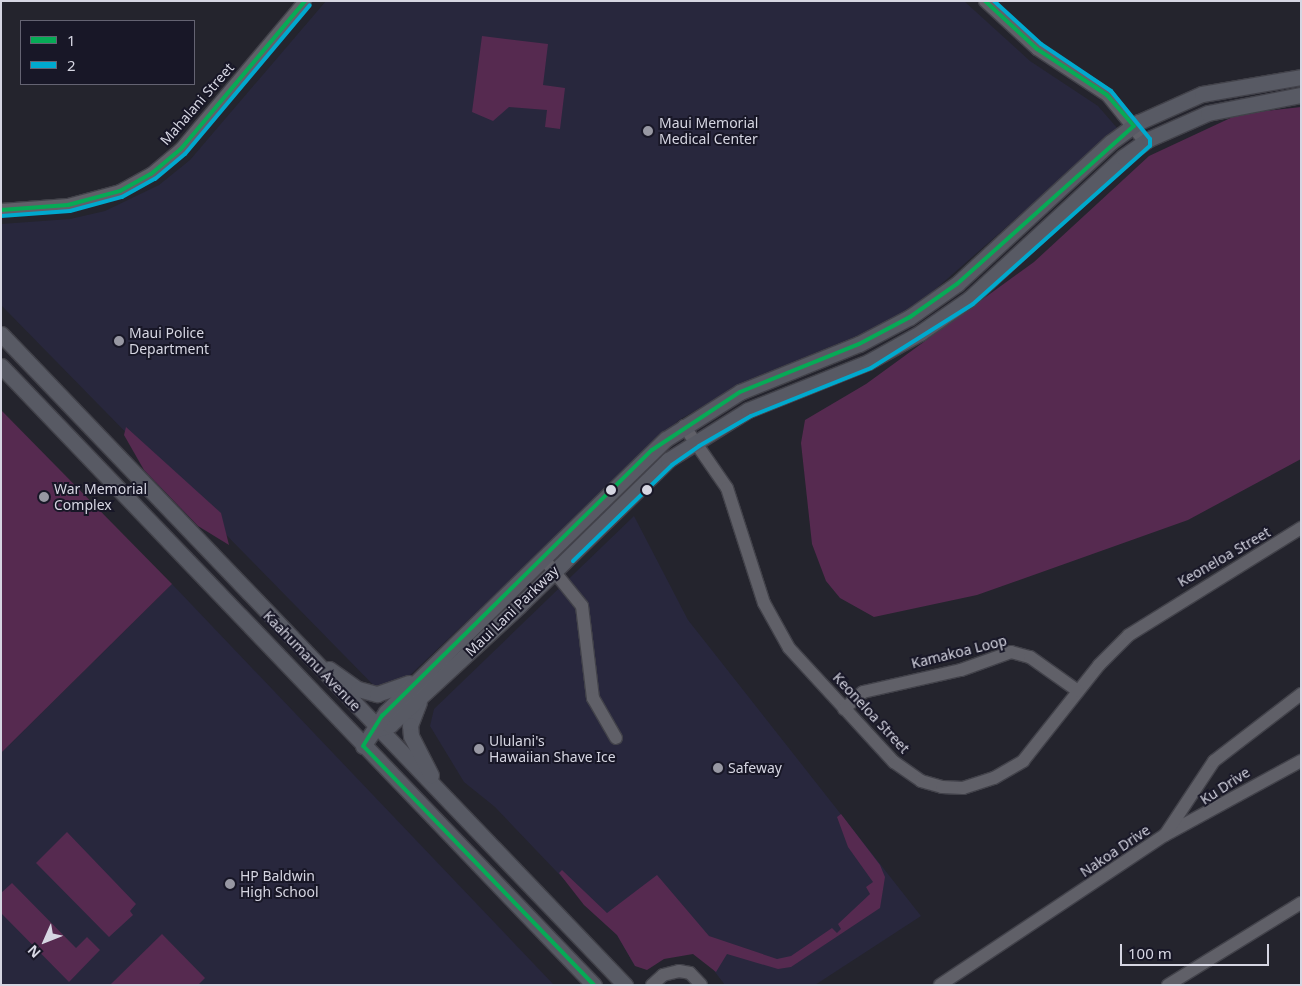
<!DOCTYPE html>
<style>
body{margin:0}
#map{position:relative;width:1302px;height:986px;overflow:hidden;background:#24242d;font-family:"Noto Sans",sans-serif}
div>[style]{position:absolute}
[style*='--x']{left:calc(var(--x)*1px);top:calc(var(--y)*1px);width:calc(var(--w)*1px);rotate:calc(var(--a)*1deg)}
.built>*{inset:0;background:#28273d}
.green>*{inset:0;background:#562a50}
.roads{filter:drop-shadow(1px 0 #42424a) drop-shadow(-1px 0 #42424a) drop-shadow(0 1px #42424a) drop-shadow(0 -1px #42424a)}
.minor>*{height:12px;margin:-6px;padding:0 6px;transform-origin:6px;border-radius:6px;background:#606068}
.major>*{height:15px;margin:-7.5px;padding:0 7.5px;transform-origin:7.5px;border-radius:7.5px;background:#585a64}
.bus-1>*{height:4px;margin:-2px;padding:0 2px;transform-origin:2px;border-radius:2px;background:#06aa56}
.bus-2>*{height:4px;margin:-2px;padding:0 2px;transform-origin:2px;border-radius:2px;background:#00a9ce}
.dots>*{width:14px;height:14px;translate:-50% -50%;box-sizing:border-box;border:2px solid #181727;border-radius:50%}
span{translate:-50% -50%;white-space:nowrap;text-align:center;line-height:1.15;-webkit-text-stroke:4px #181727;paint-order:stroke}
.street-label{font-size:14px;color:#d6d6e2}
.poi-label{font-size:14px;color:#d6d6e2}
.left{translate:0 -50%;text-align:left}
.frame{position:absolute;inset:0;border:2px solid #d6d6e2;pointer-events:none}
.legend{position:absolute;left:20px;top:20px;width:175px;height:65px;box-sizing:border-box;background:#181727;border:1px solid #646372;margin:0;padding:6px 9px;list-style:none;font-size:15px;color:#d6d6e2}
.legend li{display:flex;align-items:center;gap:10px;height:25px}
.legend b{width:25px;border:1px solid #646372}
.north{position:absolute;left:20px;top:916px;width:50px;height:50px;-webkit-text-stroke:4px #181727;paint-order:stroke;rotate:226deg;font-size:14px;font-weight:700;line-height:20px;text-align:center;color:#d6d6e2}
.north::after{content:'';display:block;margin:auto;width:18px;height:22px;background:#d6d6e2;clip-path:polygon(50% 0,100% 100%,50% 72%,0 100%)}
.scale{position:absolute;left:1120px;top:944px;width:149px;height:22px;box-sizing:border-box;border:2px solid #d6d6e2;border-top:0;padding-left:6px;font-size:15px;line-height:18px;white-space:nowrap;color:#d6d6e2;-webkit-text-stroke:4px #181727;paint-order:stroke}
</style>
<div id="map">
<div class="built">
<i style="clip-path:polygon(326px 1px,964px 1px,1030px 61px,1098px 106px,1118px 129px,930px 294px,886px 324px,747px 381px,679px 420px,386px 698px,1px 305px,1px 224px,70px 219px,105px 211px,159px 185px,190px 160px)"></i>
<i style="clip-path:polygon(634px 516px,688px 620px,921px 916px,815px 985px,725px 985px,705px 959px,684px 950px,670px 950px,635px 966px,617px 935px,495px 807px,464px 782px,430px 726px,434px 709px)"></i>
<i style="clip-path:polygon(172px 584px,554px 985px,1px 985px,1px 753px)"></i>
</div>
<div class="green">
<i style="clip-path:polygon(482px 36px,548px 44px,543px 85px,565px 88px,560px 129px,545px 127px,547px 110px,509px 107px,493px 121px,472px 112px)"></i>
<i style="clip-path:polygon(1301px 107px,1301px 459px,1188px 520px,977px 595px,874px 617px,840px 598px,826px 581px,812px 544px,801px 443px,805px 420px,866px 384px,1034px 262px,1149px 156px,1239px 114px)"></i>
<i style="clip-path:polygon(1px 410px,172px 584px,1px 753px)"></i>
<i style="clip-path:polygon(126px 427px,221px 513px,229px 545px,198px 526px,144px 470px,124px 435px)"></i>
<i style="clip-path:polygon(841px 814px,880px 865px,885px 877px,880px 908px,791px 967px,778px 969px,727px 954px,716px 972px,693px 954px,664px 959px,647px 970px,635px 966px,617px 935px,584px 905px,559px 873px,562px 870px,607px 913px,657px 875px,709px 936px,777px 959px,791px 956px,832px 928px,837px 933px,841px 929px,838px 924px,870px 894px,866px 887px,873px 882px,848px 847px,837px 817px)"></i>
<i style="clip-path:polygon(67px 832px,136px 904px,130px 911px,133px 915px,109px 937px,36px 863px)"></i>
<i style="clip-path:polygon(12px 883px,76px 948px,87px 937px,100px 950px,69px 982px,1px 913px,1px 893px)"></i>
<i style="clip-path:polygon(162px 934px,205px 978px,198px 985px,110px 985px)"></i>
</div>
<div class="roads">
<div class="minor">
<i style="--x:985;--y:1;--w:71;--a:42.7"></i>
<i style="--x:1037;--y:49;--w:84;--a:33.3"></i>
<i style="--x:1107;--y:95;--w:60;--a:51"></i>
<i style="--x:1;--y:210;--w:67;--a:-4.3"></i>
<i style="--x:68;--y:205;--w:54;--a:-15.1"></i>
<i style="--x:120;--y:191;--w:35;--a:-29"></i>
<i style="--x:151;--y:174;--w:38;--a:-40"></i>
<i style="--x:180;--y:150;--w:194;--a:-50"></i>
<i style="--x:684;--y:426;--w:75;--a:55.3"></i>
<i style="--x:727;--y:488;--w:121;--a:72.2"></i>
<i style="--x:764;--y:603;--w:51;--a:60.9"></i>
<i style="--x:789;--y:648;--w:155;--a:47.4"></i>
<i style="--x:894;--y:762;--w:33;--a:35"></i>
<i style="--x:921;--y:781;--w:22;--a:16"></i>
<i style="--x:942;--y:787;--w:21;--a:3"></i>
<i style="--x:963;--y:788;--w:33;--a:-18"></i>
<i style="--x:994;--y:778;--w:34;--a:-30"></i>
<i style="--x:1023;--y:761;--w:122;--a:-51.6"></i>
<i style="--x:1099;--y:665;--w:42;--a:-45"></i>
<i style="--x:1129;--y:635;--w:203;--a:-31.9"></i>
<i style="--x:544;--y:559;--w:60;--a:51"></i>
<i style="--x:582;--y:606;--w:93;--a:83.2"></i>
<i style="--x:593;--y:698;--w:46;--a:60.1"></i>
<i style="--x:844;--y:709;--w:25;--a:-42"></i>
<i style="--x:863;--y:692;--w:100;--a:-12.7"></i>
<i style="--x:961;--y:670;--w:53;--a:-19.8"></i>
<i style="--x:1011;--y:652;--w:20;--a:15"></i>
<i style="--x:1030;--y:657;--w:59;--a:35.3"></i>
<i style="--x:1165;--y:835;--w:155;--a:-28.6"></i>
<i style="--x:652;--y:985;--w:15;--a:-42"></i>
<i style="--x:663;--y:975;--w:16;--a:-14"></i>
<i style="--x:679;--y:971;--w:11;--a:10"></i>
<i style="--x:690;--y:973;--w:16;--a:47"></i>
<i style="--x:940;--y:985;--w:270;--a:-33.7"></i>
<i style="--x:1165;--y:835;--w:89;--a:-56.5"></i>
<i style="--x:1214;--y:761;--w:110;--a:-37.6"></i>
<i style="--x:1168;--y:985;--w:156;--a:-31.7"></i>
</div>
<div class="major">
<i style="--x:1;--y:334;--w:902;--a:46.21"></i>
<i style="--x:1;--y:366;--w:857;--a:46.23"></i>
<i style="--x:329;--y:669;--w:35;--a:35"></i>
<i style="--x:358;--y:689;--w:20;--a:15"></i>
<i style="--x:377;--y:694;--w:34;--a:-19"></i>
<i style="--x:419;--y:702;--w:25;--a:111"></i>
<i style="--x:410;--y:725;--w:11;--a:85"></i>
<i style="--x:411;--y:736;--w:44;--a:62.9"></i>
<i style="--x:377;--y:729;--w:14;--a:-17"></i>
<i style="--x:390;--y:725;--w:176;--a:-42.7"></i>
<i style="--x:519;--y:606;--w:209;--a:-44.4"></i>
<i style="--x:668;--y:460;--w:94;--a:-32"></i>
<i style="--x:748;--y:410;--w:129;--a:-21.8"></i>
<i style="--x:868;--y:362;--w:60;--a:-29.1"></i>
<i style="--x:920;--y:333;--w:60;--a:-34.8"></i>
<i style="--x:969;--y:299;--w:209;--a:-42.7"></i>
<i style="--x:1123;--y:157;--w:32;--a:-35"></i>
<i style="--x:1149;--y:139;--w:64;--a:-23.8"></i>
<i style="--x:1208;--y:113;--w:95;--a:-11"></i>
<i style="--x:363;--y:746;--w:41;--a:-55.9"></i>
<i style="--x:386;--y:712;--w:391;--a:-44.3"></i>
<i style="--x:666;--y:439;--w:88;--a:-32.4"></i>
<i style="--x:740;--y:392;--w:128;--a:-22"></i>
<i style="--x:859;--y:344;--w:58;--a:-27.9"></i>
<i style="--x:910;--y:317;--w:57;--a:-35.1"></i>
<i style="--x:957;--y:284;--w:209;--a:-42.7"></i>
<i style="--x:1111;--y:142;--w:34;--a:-36"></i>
<i style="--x:1139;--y:122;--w:69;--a:-24"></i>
<i style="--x:1202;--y:94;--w:100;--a:-9.7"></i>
</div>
</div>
<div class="bus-1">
<i style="--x:1;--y:210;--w:67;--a:-4.3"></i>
<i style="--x:68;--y:205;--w:54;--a:-15.1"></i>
<i style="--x:120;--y:191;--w:35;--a:-29"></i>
<i style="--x:151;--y:174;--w:38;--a:-40"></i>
<i style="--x:180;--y:150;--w:194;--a:-50"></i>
<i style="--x:594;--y:985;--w:332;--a:-134"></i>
<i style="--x:363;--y:746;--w:36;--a:-58"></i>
<i style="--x:382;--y:716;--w:379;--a:-44.6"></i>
<i style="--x:652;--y:450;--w:105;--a:-33.4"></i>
<i style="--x:740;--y:392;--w:128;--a:-22"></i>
<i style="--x:859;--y:344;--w:58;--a:-27.9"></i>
<i style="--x:910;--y:317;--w:57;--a:-35.1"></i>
<i style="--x:957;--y:284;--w:237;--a:-41.8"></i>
<i style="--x:1134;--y:126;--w:41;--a:-131.1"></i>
<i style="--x:1107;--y:95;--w:84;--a:-146.7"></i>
<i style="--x:1037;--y:49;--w:71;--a:-137.3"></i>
</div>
<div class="bus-2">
<i style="--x:1;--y:216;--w:69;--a:-4.1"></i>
<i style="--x:70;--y:211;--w:54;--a:-15.1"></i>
<i style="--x:122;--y:197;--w:38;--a:-29"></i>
<i style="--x:155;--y:179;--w:39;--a:-40"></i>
<i style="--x:185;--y:154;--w:194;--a:-50"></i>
<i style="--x:573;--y:561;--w:138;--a:-44.1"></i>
<i style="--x:672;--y:465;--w:33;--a:-35"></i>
<i style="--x:699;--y:446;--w:60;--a:-30"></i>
<i style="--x:751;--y:416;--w:129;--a:-21.8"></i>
<i style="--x:871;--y:368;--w:120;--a:-32.1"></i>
<i style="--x:973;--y:304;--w:237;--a:-41.8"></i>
<i style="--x:1150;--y:146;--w:7;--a:-90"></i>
<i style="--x:1150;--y:139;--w:62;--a:-129.1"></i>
<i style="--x:1111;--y:91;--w:84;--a:-146.1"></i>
<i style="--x:1041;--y:44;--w:64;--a:-137.5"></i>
</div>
<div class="dots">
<i style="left:648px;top:131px;background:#9898a3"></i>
<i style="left:119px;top:341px;background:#9898a3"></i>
<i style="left:611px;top:490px;background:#d6d6e2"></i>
<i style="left:647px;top:490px;background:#d6d6e2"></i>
<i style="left:44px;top:497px;background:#9898a3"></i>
<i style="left:479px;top:749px;background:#9898a3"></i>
<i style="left:718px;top:768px;background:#9898a3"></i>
<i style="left:230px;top:884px;background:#9898a3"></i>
</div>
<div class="street-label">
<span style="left:197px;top:104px;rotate:-49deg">Mahalani Street</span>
<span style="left:1224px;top:557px;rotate:-30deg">Keoneloa Street</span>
<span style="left:512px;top:611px;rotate:-44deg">Maui Lani Parkway</span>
<span style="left:959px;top:652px;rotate:-14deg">Kamakoa Loop</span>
<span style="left:312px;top:661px;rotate:46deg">Kaahumanu Avenue</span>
<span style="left:871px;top:713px;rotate:47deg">Keoneloa Street</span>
<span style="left:1225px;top:786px;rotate:-33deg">Ku Drive</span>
<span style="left:1115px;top:851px;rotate:-34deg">Nakoa Drive</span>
</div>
<div class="poi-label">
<span class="left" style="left:659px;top:131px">Maui Memorial<br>Medical Center</span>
<span class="left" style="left:129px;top:341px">Maui Police<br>Department</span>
<span class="left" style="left:54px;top:497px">War Memorial<br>Complex</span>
<span class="left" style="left:489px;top:749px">Ululani's<br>Hawaiian Shave Ice</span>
<span class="left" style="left:728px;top:768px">Safeway</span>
<span class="left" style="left:240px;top:884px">HP Baldwin<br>High School</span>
</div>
<div class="frame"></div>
<ul class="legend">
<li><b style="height:6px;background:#06aa56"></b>1</li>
<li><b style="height:6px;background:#00a9ce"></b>2</li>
</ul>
<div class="north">N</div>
<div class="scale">100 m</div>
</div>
